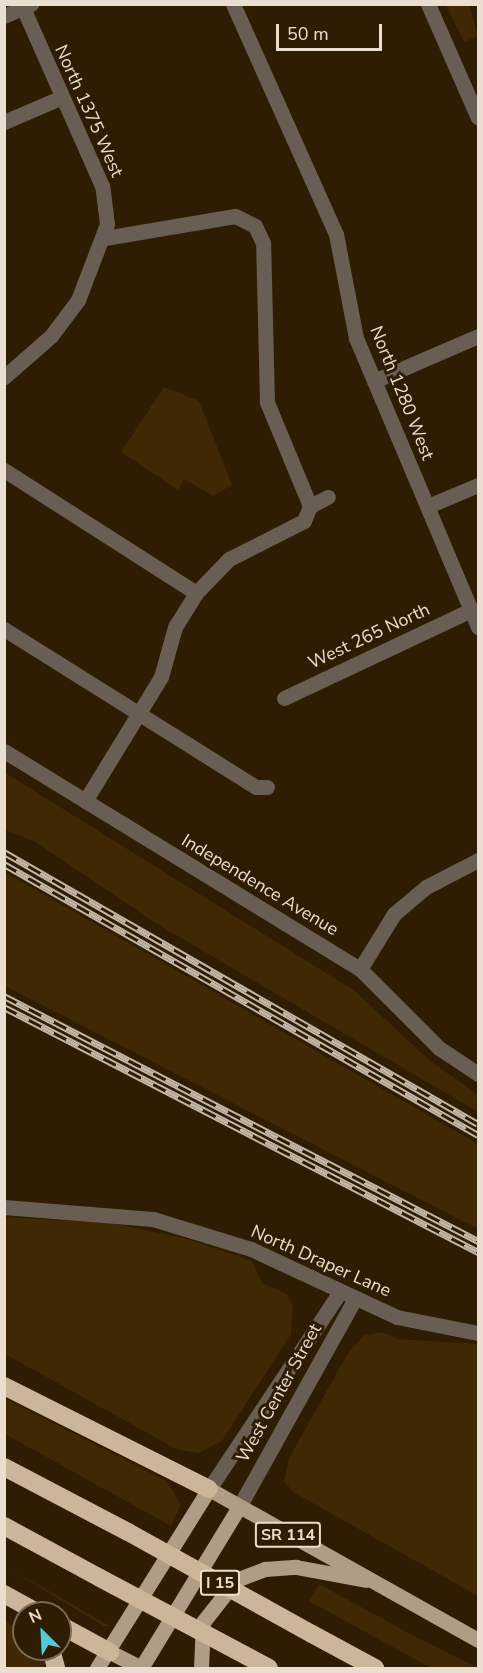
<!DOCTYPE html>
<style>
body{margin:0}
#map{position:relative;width:483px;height:1673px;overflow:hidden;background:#2e1c03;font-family:"Nunito Sans",sans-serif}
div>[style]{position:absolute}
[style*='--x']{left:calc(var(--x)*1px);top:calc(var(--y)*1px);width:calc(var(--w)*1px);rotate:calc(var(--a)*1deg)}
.green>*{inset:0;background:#3f2803}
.minor>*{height:15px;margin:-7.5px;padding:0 7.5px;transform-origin:7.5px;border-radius:7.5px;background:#685e53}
.major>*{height:15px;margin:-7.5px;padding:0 7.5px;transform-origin:7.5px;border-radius:7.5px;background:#b09d85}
.highway>*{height:18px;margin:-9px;padding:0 9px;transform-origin:9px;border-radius:9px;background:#ccb699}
.rail>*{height:7px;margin-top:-3.5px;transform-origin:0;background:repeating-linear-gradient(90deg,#2e1c03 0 14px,#c3b6a6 0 28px);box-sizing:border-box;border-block:2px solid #c3b6a6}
.highway-bridge>*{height:18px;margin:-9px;padding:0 9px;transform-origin:9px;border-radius:9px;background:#ccb699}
span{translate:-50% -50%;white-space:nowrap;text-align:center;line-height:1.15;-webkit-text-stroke:6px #2e1c03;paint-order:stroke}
.shield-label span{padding:2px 4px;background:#2e1c03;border:2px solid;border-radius:4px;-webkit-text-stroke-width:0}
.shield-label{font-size:16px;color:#eaded0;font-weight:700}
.street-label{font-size:18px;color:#eaded0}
.frame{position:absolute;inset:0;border:6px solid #eaded0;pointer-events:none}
.north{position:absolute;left:12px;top:1601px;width:60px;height:60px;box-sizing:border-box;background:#2e1c03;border:2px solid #796a55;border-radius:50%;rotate:336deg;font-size:16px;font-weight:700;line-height:24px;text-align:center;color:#eaded0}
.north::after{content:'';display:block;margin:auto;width:21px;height:27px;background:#52cbd9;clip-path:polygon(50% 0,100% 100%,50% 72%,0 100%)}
.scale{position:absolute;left:276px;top:24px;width:106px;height:27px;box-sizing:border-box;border:3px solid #eaded0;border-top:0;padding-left:8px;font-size:18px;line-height:21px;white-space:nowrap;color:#eaded0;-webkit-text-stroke:4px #2e1c03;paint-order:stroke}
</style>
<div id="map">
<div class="green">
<i style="clip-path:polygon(446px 5px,469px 5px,478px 36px,464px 42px)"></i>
<i style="clip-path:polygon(164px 387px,199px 401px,232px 485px,213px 496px,184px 479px,178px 490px,121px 452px)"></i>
<i style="clip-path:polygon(4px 772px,355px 991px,429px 1060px,478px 1095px,478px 1112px,157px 924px,34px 841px,5px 830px)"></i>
<i style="clip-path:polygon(5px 872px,478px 1144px,478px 1229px,5px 986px)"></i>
<i style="clip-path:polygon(5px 1217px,110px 1223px,184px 1238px,252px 1261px,262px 1283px,287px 1294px,293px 1307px,291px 1334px,222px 1441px,199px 1453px,178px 1450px,5px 1354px)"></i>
<i style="clip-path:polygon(382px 1332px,398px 1339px,478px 1344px,478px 1596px,293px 1492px,284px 1481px,289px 1458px,348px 1353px,365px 1335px)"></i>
<i style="clip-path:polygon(4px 1398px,167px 1481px,181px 1505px,171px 1526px,5px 1434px)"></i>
<i style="clip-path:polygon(5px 1566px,35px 1583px,110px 1626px,103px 1626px)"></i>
<i style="clip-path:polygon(319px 1584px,416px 1637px,478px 1668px,431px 1668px,309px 1601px)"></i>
<i style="clip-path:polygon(4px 1621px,24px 1632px,24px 1649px,40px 1649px,46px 1668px,5px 1668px)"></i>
</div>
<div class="minor">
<i style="--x:233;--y:4;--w:252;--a:65.9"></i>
<i style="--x:336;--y:234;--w:106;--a:79.1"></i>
<i style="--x:356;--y:338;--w:314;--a:67.1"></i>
<i style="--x:428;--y:4;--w:124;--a:66.3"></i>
<i style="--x:4;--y:16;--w:30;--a:-24"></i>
<i style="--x:4;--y:122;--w:63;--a:-23.3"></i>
<i style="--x:4;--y:377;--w:62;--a:-41.1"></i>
<i style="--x:51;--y:336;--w:45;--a:-53.1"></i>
<i style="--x:78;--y:300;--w:81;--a:-69.1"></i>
<i style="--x:107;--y:224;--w:38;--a:-97"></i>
<i style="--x:102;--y:186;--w:195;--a:-113.9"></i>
<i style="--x:374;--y:381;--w:113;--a:-23.4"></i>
<i style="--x:4;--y:470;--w:228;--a:32.6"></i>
<i style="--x:310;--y:506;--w:20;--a:-27"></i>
<i style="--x:428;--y:506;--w:54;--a:-22.8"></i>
<i style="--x:4;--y:629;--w:297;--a:32.1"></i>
<i style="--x:256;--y:787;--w:11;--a:0"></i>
<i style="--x:284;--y:698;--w:207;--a:-25.2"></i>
<i style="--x:4;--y:751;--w:417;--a:31.5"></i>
<i style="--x:360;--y:969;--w:112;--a:45"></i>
<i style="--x:439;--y:1048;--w:47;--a:33.7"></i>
<i style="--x:85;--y:801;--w:145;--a:-58.5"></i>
<i style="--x:161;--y:677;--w:52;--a:-74.4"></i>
<i style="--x:175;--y:627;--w:40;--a:-58"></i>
<i style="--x:196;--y:593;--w:47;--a:-45.9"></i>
<i style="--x:229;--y:559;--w:84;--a:-26.9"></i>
<i style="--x:304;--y:521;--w:16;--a:-68"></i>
<i style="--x:310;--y:506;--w:113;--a:-112.5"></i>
<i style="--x:267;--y:402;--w:159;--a:-91.4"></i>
<i style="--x:263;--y:243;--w:19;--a:-115"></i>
<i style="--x:255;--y:226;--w:22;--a:-153"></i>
<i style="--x:235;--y:216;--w:132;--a:170.4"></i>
<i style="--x:360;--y:969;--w:65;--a:-58.3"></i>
<i style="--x:394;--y:914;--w:42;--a:-40.2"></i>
<i style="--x:426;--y:887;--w:59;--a:-27.4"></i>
<i style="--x:4;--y:1207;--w:149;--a:4.6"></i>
<i style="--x:153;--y:1219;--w:102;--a:17"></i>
<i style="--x:251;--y:1249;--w:161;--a:25"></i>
<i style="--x:397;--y:1317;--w:83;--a:11.2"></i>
<i style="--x:209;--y:1489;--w:235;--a:-56.4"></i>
<i style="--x:239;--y:1507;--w:237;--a:-60.9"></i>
</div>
<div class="major">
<i style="--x:110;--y:1652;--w:35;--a:27"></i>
<i style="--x:97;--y:1668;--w:211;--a:-58"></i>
<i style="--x:209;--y:1489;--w:308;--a:29.3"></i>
<i style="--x:141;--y:1668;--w:188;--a:-58.7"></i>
<i style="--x:201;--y:1668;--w:46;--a:-87.5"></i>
<i style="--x:203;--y:1622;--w:53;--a:-51.8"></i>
<i style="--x:236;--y:1580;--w:31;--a:-21"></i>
<i style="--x:265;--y:1569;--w:31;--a:-4"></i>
<i style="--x:296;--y:1567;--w:71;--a:10.5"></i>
</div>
<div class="highway">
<i style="--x:4;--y:1386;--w:229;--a:26.7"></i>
<i style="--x:4;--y:1467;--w:140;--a:27.7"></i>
<i style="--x:4;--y:1526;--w:109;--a:28.4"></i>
<i style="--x:4;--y:1594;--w:39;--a:29"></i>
<i style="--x:60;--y:1625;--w:57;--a:28.4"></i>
<i style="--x:312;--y:1634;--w:72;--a:28.4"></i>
<i style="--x:51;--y:1649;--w:20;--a:75"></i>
</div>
<div class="rail">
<i style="--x:4;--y:852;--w:546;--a:29.85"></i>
<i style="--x:4;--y:864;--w:546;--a:29.76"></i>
<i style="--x:4;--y:996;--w:534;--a:27.33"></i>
<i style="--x:4;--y:1007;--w:534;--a:27.33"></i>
</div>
<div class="highway-bridge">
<i style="--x:128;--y:1532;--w:210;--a:29"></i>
<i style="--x:100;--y:1578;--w:191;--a:28"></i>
</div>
<div class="shield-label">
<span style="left:288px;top:1535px">SR 114</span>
<span style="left:220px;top:1583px">I 15</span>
</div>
<div class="street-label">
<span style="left:89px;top:111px;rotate:66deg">North 1375 West</span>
<span style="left:402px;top:393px;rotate:68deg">North 1280 West</span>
<span style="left:369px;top:636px;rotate:-25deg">West 265 North</span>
<span style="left:260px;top:885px;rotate:31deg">Independence Avenue</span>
<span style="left:321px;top:1261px;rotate:24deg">North Draper Lane</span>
<span style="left:279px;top:1393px;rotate:-61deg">West Center Street</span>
</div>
<div class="frame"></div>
<div class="north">N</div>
<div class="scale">50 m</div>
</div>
